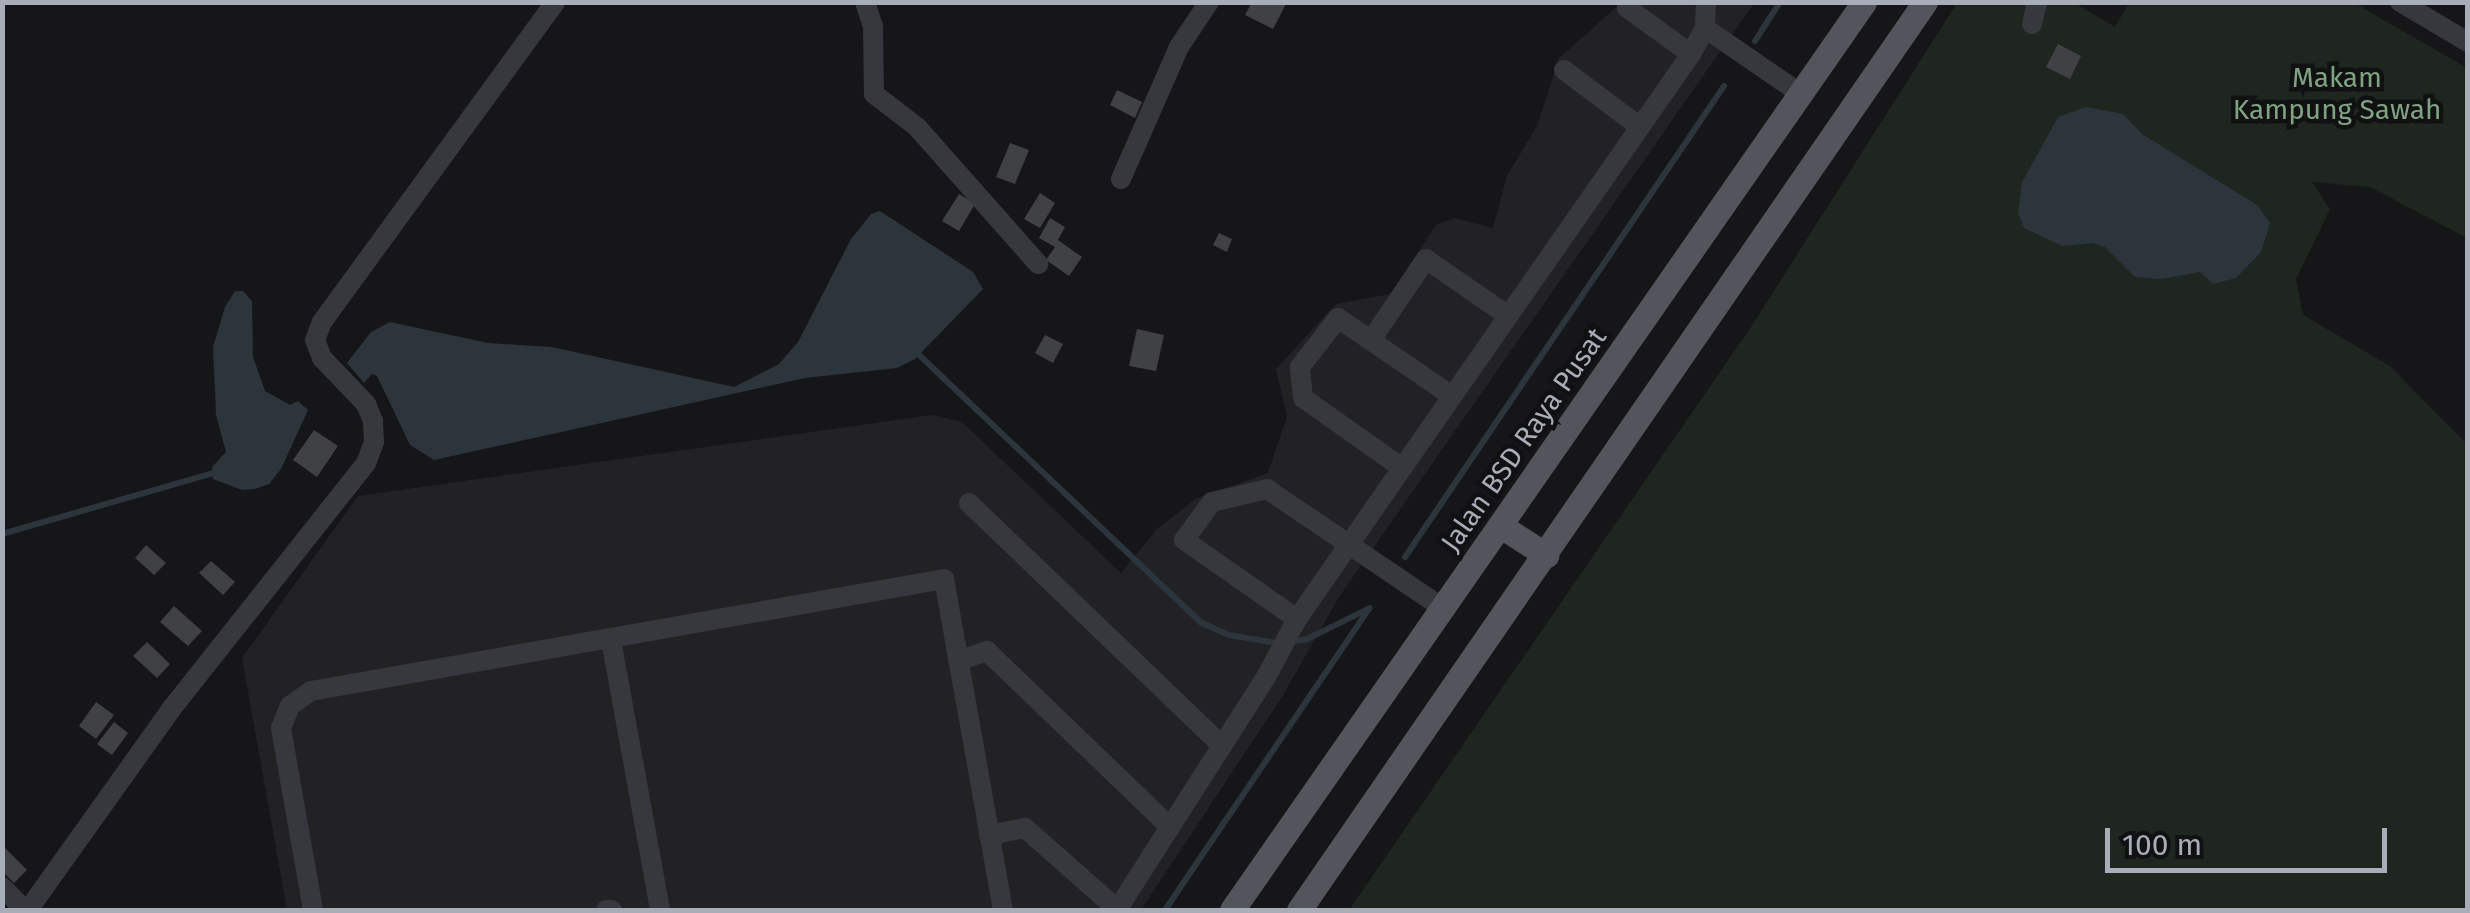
<!DOCTYPE html>
<style>
body{margin:0}
#map{position:relative;width:2470px;height:913px;overflow:hidden;background:#161618;font-family:"Fira Sans",sans-serif}
div>[style]{position:absolute}
[style*='--x']{left:calc(var(--x)*1px);top:calc(var(--y)*1px);width:calc(var(--w)*1px);rotate:calc(var(--a)*1deg)}
.built>*{inset:0;background:#222225}
.green>*{inset:0;background:#1e261f}
.water>*{inset:0;background:#2c353c}
.stream>*{height:6px;margin:-3px;padding:0 3px;transform-origin:3px;border-radius:3px;background:#2c353c}
.building>*{inset:0;background:#404145}
.minor>*{height:20px;margin:-10px;padding:0 10px;transform-origin:10px;border-radius:10px;background:#37383d}
.major>*{height:25px;margin:-12.5px;padding:0 12.5px;transform-origin:12.5px;border-radius:12.5px;background:#53555c}
span{translate:-50% -50%;white-space:nowrap;text-align:center;line-height:1.15;-webkit-text-stroke:9px #111113;paint-order:stroke}
.park-label{font-size:28px;color:#7fa381}
.street-label{font-size:28px;color:#a8adb8}
.frame{position:absolute;inset:0;border:5px solid #a8adb8;pointer-events:none}
.scale{position:absolute;left:2105px;top:828px;width:282px;height:45px;box-sizing:border-box;border:5px solid #a8adb8;border-top:0;padding-left:12px;font-size:30px;line-height:35px;white-space:nowrap;color:#a8adb8;-webkit-text-stroke:8px #111113;paint-order:stroke}
</style>
<div id="map">
<div class="built">
<i style="clip-path:polygon(1621px 3px,1754px 3px,1339px 597px,1282px 697px,1141px 910px,287px 910px,242px 658px,358px 496px,932px 415px,962px 422px,1121px 573px,1157px 529px,1197px 498px,1268px 473px,1287px 417px,1276px 369px,1336px 304px,1390px 294px,1436px 225px,1454px 218px,1493px 228px,1507px 176px,1538px 124px,1559px 58px)"></i>
</div>
<div class="green">
<i style="clip-path:polygon(1957px 3px,2074px 3px,2115px 27px,2129px 3px,2354px 3px,2467px 68px,2467px 238px,2370px 187px,2312px 182px,2330px 209px,2296px 279px,2303px 315px,2390px 366px,2467px 444px,2467px 910px,1349px 910px,1751px 327px)"></i>
</div>
<div class="water">
<i style="clip-path:polygon(2086px 107px,2123px 114px,2142px 134px,2257px 205px,2270px 223px,2261px 252px,2236px 278px,2213px 284px,2200px 272px,2161px 279px,2135px 277px,2105px 247px,2093px 243px,2062px 246px,2024px 228px,2018px 213px,2022px 182px,2058px 117px)"></i>
<i style="clip-path:polygon(880px 211px,973px 272px,983px 289px,915px 359px,897px 368px,805px 378px,434px 460px,410px 445px,377px 376px,372px 374px,364px 383px,347px 363px,371px 332px,390px 322px,488px 343px,552px 347px,734px 387px,779px 364px,798px 342px,851px 239px,871px 214px)"></i>
<i style="clip-path:polygon(235px 291px,243px 291px,252px 301px,253px 357px,265px 391px,290px 405px,298px 401px,308px 410px,281px 469px,269px 484px,255px 489px,242px 490px,213px 479px,212px 467px,226px 452px,216px 415px,213px 347px,225px 307px)"></i>
</div>
<div class="stream">
<i style="--x:1755;--y:41;--w:46;--a:-57.3"></i>
<i style="--x:916;--y:352;--w:394;--a:43.5"></i>
<i style="--x:1202;--y:623;--w:30;--a:24"></i>
<i style="--x:1229;--y:635;--w:49;--a:9.5"></i>
<i style="--x:2;--y:534;--w:224;--a:-16.1"></i>
<i style="--x:1405;--y:557;--w:569;--a:-55.89"></i>
<i style="--x:1289;--y:642;--w:18;--a:-9"></i>
<i style="--x:1307;--y:639;--w:70;--a:-26.2"></i>
<i style="--x:1165;--y:910;--w:364;--a:-55.9"></i>
</div>
<div class="building">
<i style="clip-path:polygon(1252px 2px,1287px 2px,1273px 29px,1245px 15px)"></i>
<i style="clip-path:polygon(2058px 44px,2081px 56px,2070px 79px,2046px 67px)"></i>
<i style="clip-path:polygon(1117px 90px,1142px 102px,1135px 118px,1110px 105px)"></i>
<i style="clip-path:polygon(1010px 143px,1029px 150px,1015px 184px,996px 177px)"></i>
<i style="clip-path:polygon(1040px 193px,1055px 203px,1040px 228px,1024px 219px)"></i>
<i style="clip-path:polygon(959px 194px,975px 204px,959px 231px,942px 221px)"></i>
<i style="clip-path:polygon(1050px 218px,1065px 227px,1058px 240px,1082px 257px,1069px 276px,1046px 260px,1055px 247px,1039px 238px)"></i>
<i style="clip-path:polygon(1219px 233px,1232px 239px,1227px 252px,1213px 245px)"></i>
<i style="clip-path:polygon(1137px 329px,1164px 335px,1156px 371px,1129px 366px)"></i>
<i style="clip-path:polygon(1045px 335px,1063px 344px,1053px 363px,1035px 353px)"></i>
<i style="clip-path:polygon(314px 430px,338px 446px,317px 477px,293px 460px)"></i>
<i style="clip-path:polygon(146px 545px,166px 563px,154px 575px,135px 558px)"></i>
<i style="clip-path:polygon(211px 561px,235px 582px,223px 595px,199px 573px)"></i>
<i style="clip-path:polygon(174px 606px,202px 631px,188px 646px,160px 622px)"></i>
<i style="clip-path:polygon(147px 642px,170px 664px,157px 678px,133px 656px)"></i>
<i style="clip-path:polygon(96px 702px,114px 715px,96px 739px,79px 726px)"></i>
<i style="clip-path:polygon(114px 722px,128px 733px,112px 755px,97px 744px)"></i>
<i style="clip-path:polygon(2px 845px,27px 870px,14px 883px,2px 871px)"></i>
</div>
<div class="minor">
<i style="--x:865;--y:2;--w:25;--a:72"></i>
<i style="--x:873;--y:26;--w:68;--a:89.2"></i>
<i style="--x:874;--y:94;--w:54;--a:37.5"></i>
<i style="--x:917;--y:127;--w:183;--a:48.5"></i>
<i style="--x:2400;--y:2;--w:79;--a:30.5"></i>
<i style="--x:1627;--y:8;--w:79;--a:35.7"></i>
<i style="--x:2032;--y:24;--w:23;--a:-77"></i>
<i style="--x:1705;--y:28;--w:116;--a:34.5"></i>
<i style="--x:1564;--y:70;--w:95;--a:36.9"></i>
<i style="--x:1121;--y:179;--w:144;--a:-66.3"></i>
<i style="--x:1179;--y:47;--w:54;--a:-56.3"></i>
<i style="--x:1371;--y:340;--w:98;--a:-55.8"></i>
<i style="--x:1426;--y:259;--w:100;--a:34.8"></i>
<i style="--x:1402;--y:468;--w:121;--a:-144.7"></i>
<i style="--x:1303;--y:398;--w:31;--a:-96"></i>
<i style="--x:1300;--y:367;--w:62;--a:-52.2"></i>
<i style="--x:1338;--y:318;--w:138;--a:34.4"></i>
<i style="--x:969;--y:503;--w:351;--a:43.8"></i>
<i style="--x:1297;--y:619;--w:138;--a:-145"></i>
<i style="--x:1184;--y:540;--w:47;--a:-53.6"></i>
<i style="--x:1212;--y:502;--w:57;--a:-13.3"></i>
<i style="--x:1267;--y:489;--w:212;--a:34.1"></i>
<i style="--x:611;--y:640;--w:274;--a:79.7"></i>
<i style="--x:958;--y:661;--w:31;--a:-19"></i>
<i style="--x:987;--y:651;--w:254;--a:43.9"></i>
<i style="--x:989;--y:835;--w:37;--a:-11"></i>
<i style="--x:1025;--y:828;--w:124;--a:41.4"></i>
<i style="--x:2;--y:887;--w:33;--a:45"></i>
<i style="--x:28;--y:910;--w:248;--a:-54.5"></i>
<i style="--x:172;--y:708;--w:313;--a:-51.6"></i>
<i style="--x:366;--y:463;--w:22;--a:-69"></i>
<i style="--x:374;--y:442;--w:21;--a:-93"></i>
<i style="--x:373;--y:421;--w:18;--a:-112"></i>
<i style="--x:366;--y:404;--w:64;--a:-133.7"></i>
<i style="--x:322;--y:358;--w:19;--a:-111"></i>
<i style="--x:315;--y:340;--w:19;--a:-69"></i>
<i style="--x:322;--y:322;--w:396;--a:-53.9"></i>
<i style="--x:313;--y:910;--w:185;--a:-100"></i>
<i style="--x:281;--y:728;--w:24;--a:-68"></i>
<i style="--x:290;--y:706;--w:26;--a:-36"></i>
<i style="--x:311;--y:691;--w:643;--a:-10.03"></i>
<i style="--x:944;--y:579;--w:336;--a:79.9"></i>
<i style="--x:606;--y:910;--w:6;--a:0"></i>
<i style="--x:1117;--y:910;--w:274;--a:-57.4"></i>
<i style="--x:1265;--y:679;--w:68;--a:-61.9"></i>
<i style="--x:1297;--y:619;--w:689;--a:-55.11"></i>
<i style="--x:1691;--y:54;--w:30;--a:-62"></i>
<i style="--x:1705;--y:28;--w:26;--a:-88"></i>
</div>
<div class="major">
<i style="--x:1501;--y:526;--w:54;--a:32.8"></i>
<i style="--x:1232;--y:910;--w:1106;--a:-55.16"></i>
<i style="--x:1299;--y:910;--w:1103;--a:-55.42"></i>
</div>
<div class="park-label">
<span style="left:2337px;top:94px">Makam<br>Kampung Sawah</span>
</div>
<div class="street-label">
<span style="left:1524px;top:440px;rotate:-55deg">Jalan BSD Raya Pusat</span>
</div>
<div class="frame"></div>
<div class="scale">100 m</div>
</div>
